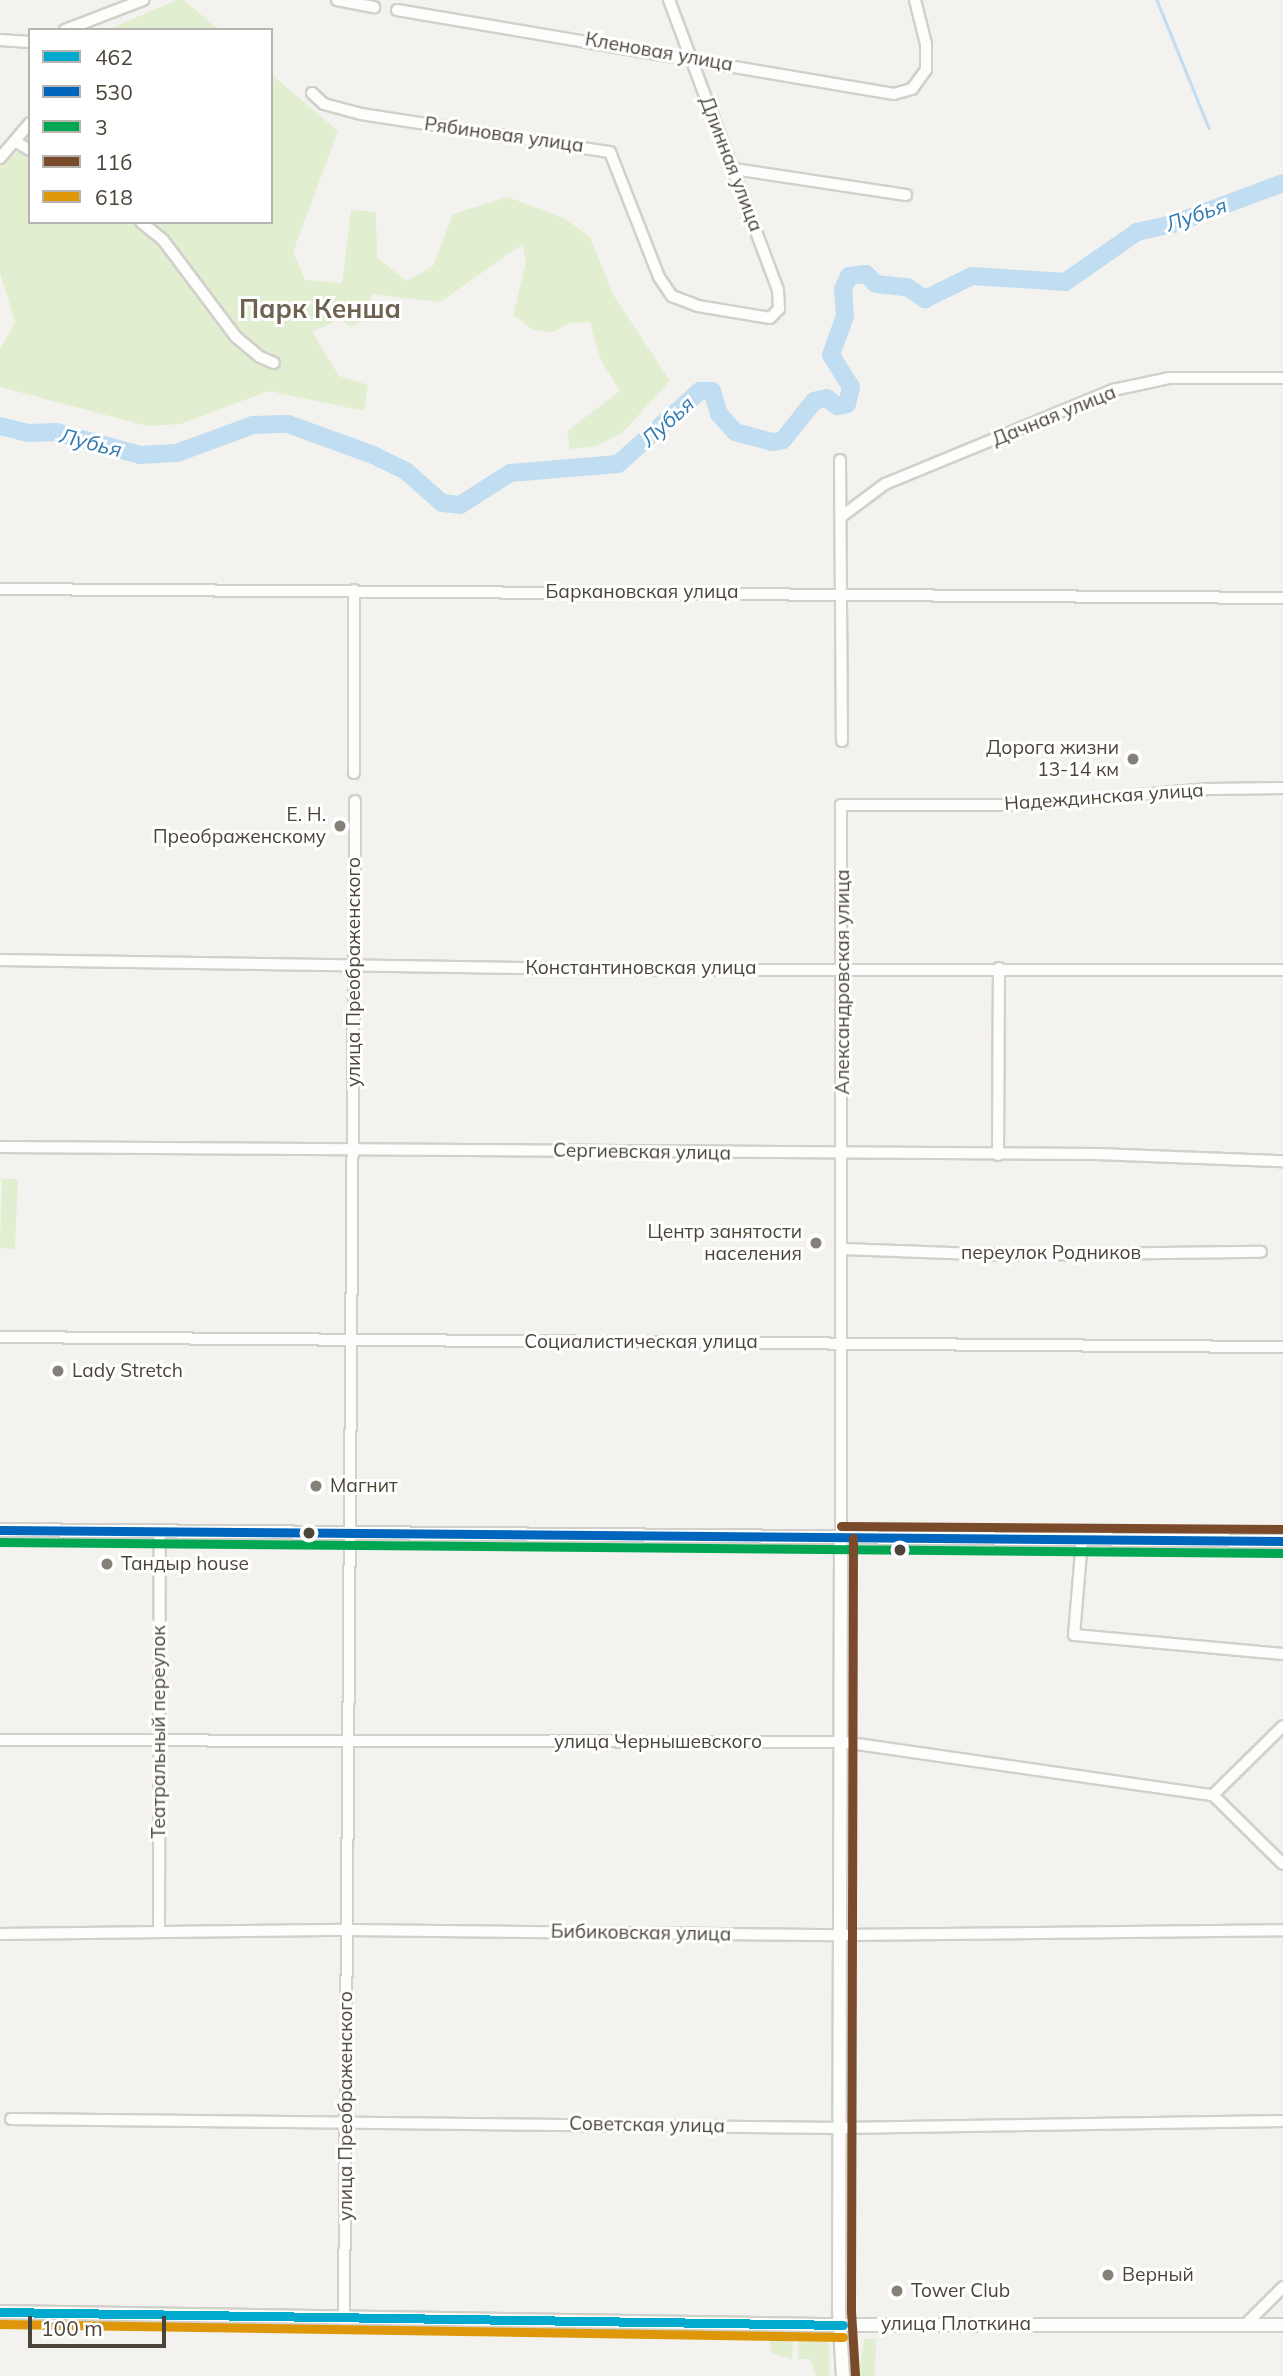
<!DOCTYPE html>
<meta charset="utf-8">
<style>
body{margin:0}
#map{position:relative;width:1283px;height:2376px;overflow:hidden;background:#f4f2ee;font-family:Mulish,sans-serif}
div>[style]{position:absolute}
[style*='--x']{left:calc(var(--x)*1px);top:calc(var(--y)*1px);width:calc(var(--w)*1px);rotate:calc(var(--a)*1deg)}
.green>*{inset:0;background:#e1eecf}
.stream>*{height:2.5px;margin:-1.25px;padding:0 1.25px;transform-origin:1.25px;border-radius:1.25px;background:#c0ddf1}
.river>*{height:18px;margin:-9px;padding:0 9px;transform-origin:9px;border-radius:9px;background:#c0ddf1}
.roads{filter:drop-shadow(2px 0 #d2d0cb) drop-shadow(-2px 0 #d2d0cb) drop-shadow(0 2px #d2d0cb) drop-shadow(0 -2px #d2d0cb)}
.minor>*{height:10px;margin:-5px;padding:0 5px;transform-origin:5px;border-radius:5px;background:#fdfdfc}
.tertiary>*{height:12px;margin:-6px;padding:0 6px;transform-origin:6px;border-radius:6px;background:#fdfdfc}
.bus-1>*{height:9px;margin:-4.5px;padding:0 4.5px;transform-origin:4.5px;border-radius:4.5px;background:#00a9ce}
.bus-2>*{height:9px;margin:-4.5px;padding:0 4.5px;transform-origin:4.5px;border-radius:4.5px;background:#0065bd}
.bus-3>*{height:9px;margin:-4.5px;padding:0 4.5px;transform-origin:4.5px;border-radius:4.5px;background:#00a651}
.bus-4>*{height:9px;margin:-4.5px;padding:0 4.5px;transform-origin:4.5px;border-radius:4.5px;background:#7a4b2a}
.bus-5>*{height:9px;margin:-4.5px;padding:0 4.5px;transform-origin:4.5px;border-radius:4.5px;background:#dd9709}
.dots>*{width:19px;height:19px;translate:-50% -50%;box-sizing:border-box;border:4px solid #fff;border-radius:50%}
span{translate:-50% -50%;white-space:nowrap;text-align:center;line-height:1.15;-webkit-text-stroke:6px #fff;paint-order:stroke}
.street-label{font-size:19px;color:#4b4439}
.poi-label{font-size:19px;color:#4b4439}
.right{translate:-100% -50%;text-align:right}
.left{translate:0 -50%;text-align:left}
.water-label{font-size:21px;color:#2e7ab2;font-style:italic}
.district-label{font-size:26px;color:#6e6250;font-weight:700}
.legend{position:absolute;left:28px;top:28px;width:245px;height:196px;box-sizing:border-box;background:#fff;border:2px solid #b7b4b0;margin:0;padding:9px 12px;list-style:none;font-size:21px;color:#4b4439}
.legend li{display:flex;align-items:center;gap:14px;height:35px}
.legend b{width:35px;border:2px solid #b7b4b0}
.scale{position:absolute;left:28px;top:2316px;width:138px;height:32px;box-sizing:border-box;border:4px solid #4b4439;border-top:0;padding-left:9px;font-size:21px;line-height:24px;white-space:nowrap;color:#4b4439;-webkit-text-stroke:5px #fff;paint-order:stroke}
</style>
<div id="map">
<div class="green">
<i style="clip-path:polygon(177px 0,184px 0,219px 30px,107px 30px)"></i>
<i style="clip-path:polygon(271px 74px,338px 131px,293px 252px,305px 280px,342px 283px,351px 210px,376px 212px,377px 258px,407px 281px,433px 266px,453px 214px,508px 197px,565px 219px,590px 237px,614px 296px,670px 381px,622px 433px,597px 446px,570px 449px,567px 431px,620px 391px,600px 359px,590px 322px,570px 323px,553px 332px,533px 330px,513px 315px,526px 262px,523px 244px,440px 302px,371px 294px,371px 317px,351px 327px,340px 319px,312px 332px,339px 376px,368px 385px,364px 411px,269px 391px,180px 424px,147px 426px,0 387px,0 349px,15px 323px,0 272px,0 166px,30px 142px,30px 222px,271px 222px)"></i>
<i style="clip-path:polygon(2px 1179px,18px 1179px,15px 1249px,0 1248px)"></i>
<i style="clip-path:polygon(768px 2335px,793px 2335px,792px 2359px,772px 2353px)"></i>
<i style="clip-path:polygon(799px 2336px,824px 2336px,829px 2345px,829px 2376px,816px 2376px,810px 2359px,798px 2359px)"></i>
<i style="clip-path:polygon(864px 2339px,876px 2339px,875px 2376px,859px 2376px)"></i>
</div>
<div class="stream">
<i style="--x:1157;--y:0;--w:138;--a:67.9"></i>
</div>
<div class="river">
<i style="--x:0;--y:426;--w:29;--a:14"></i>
<i style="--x:28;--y:433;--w:28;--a:-2"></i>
<i style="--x:56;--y:432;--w:87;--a:15.3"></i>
<i style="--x:140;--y:455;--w:37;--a:-3"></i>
<i style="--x:177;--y:453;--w:81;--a:-20.2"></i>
<i style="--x:253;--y:425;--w:35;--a:-2"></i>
<i style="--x:288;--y:424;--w:90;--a:20"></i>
<i style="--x:373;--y:455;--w:37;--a:26"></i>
<i style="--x:406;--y:471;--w:48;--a:41.6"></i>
<i style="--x:442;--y:503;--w:18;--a:6"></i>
<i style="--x:460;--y:505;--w:59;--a:-32.6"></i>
<i style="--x:510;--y:473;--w:108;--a:-4.8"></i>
<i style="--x:618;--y:464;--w:110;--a:-41.7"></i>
<i style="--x:700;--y:391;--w:12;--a:0"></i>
<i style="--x:712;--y:391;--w:24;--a:73"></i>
<i style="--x:719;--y:414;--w:24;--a:48"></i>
<i style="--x:735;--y:432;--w:39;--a:15"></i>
<i style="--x:773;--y:442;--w:10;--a:-11"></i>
<i style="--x:783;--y:440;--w:50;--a:-51.5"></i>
<i style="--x:814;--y:401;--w:13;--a:-13"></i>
<i style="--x:827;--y:398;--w:13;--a:39"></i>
<i style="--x:837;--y:406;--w:10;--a:-11"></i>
<i style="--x:847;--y:404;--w:17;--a:-77"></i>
<i style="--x:851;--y:387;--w:38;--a:-122"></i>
<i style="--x:831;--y:355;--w:41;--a:-70.3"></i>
<i style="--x:845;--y:316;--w:27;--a:-94"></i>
<i style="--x:843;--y:289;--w:14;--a:-65"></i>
<i style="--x:849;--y:276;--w:17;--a:-7"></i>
<i style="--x:866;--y:274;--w:14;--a:45"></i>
<i style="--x:876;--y:284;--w:31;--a:6"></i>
<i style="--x:907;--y:287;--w:22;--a:34"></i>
<i style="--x:925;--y:299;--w:52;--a:-26.1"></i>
<i style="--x:972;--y:276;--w:93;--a:3.7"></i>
<i style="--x:1065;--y:282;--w:88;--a:-34.8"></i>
<i style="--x:1137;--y:232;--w:37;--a:-13"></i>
<i style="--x:1173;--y:224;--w:117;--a:-20.4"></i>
</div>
<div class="roads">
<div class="minor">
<i style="--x:337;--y:0;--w:38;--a:11"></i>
<i style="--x:397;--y:10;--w:504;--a:9.59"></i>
<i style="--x:894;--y:94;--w:19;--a:-16"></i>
<i style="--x:912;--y:89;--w:24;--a:-54"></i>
<i style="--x:926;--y:70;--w:26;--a:-90"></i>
<i style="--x:926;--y:44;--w:45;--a:-104"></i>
<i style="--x:65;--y:30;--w:84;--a:-21"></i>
<i style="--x:0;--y:40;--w:30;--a:4"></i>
<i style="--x:312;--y:93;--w:16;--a:43"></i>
<i style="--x:324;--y:104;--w:38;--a:15"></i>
<i style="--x:361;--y:114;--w:252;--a:8.7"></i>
<i style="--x:610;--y:152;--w:134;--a:68.6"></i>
<i style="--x:659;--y:277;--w:23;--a:56"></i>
<i style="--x:672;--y:296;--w:28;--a:21"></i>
<i style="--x:698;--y:306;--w:73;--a:9.5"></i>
<i style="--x:770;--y:318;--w:13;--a:-45"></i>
<i style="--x:779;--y:309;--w:19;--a:-93"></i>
<i style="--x:778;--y:290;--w:310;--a:-110.6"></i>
<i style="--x:16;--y:142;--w:16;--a:30"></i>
<i style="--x:0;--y:158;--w:46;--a:-49.4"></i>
<i style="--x:734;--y:169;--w:174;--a:8.6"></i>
<i style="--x:141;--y:222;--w:28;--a:39"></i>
<i style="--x:163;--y:240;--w:121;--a:53"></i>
<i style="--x:236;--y:337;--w:31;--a:40"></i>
<i style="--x:260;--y:357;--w:15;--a:23"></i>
<i style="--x:840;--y:460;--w:281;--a:89.6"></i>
<i style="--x:842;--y:516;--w:54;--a:-36.7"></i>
<i style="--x:885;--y:484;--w:247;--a:-22.4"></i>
<i style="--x:1113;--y:390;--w:57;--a:-12.1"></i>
<i style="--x:1169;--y:378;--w:114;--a:0"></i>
<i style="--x:0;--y:589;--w:1283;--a:0.4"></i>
<i style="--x:354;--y:773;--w:183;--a:-90"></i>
<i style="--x:0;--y:960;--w:651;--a:0.88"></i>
<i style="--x:651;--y:970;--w:632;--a:0"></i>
<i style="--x:0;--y:1147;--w:1097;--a:0.37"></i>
<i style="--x:1097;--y:1154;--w:186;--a:2.2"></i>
<i style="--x:998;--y:1155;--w:187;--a:-89.7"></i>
<i style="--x:843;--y:1249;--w:161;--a:2.1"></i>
<i style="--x:1004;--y:1255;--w:257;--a:-0.7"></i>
<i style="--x:0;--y:1337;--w:1283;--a:0.45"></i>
<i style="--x:841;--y:1538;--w:733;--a:-90"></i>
<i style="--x:841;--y:805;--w:184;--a:0"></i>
<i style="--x:1025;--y:805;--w:184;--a:-5"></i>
<i style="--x:1208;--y:789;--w:75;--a:-0.8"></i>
<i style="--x:1082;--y:1540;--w:95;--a:94.8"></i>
<i style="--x:1074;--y:1635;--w:210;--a:5.2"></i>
<i style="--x:0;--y:1740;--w:843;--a:0.14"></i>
<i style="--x:843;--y:1742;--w:374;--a:8.2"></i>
<i style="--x:1213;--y:1795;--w:98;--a:-44.6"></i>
<i style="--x:1213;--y:1795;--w:98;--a:44.6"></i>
<i style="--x:159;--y:1931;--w:398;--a:-89.9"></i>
<i style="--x:0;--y:1934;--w:347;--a:-0.7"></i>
<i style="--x:347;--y:1930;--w:494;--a:0.6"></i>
<i style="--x:841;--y:1935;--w:442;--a:-0.6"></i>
<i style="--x:11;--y:2119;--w:830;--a:0.62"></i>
<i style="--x:841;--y:2128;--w:442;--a:-0.9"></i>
<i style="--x:344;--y:2319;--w:1518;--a:-89.58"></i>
<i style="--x:1246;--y:2324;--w:52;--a:-45"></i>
</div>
<div class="tertiary">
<i style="--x:0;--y:1530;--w:1283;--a:0.49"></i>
<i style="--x:841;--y:1538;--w:773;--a:90.15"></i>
<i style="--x:839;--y:2311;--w:65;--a:86.5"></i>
<i style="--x:0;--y:2312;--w:822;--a:0.91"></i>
<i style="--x:822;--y:2325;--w:461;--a:0"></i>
</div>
</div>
<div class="bus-1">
<i style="--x:0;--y:2312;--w:843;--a:0.88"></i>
</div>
<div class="bus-2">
<i style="--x:0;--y:1530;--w:1283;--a:0.49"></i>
</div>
<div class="bus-3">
<i style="--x:0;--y:1542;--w:1283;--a:0.49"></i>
</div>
<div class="bus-4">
<i style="--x:841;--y:1526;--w:442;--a:0.4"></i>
<i style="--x:853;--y:1538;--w:773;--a:90.15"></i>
<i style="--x:851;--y:2311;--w:64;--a:86.4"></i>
</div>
<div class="bus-5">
<i style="--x:0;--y:2324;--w:843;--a:0.88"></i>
</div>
<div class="dots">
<i style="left:1133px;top:759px;background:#868178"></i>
<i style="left:340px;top:826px;background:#868178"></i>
<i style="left:816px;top:1243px;background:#868178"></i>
<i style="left:58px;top:1371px;background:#868178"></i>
<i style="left:316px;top:1486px;background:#868178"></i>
<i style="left:309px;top:1533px;background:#4b4439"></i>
<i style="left:900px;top:1550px;background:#4b4439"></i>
<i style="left:107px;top:1564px;background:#868178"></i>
<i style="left:1108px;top:2275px;background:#868178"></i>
<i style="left:897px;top:2291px;background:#868178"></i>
</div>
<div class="street-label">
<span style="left:659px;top:52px;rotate:10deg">Кленовая улица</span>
<span style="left:504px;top:135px;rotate:8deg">Рябиновая улица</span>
<span style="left:731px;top:164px;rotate:69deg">Длинная улица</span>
<span style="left:1054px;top:416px;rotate:-22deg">Дачная улица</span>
<span style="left:642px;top:592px">Баркановская улица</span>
<span style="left:1104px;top:797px;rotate:-4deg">Надеждинская улица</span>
<span style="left:641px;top:968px">Константиновская улица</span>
<span style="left:354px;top:972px;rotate:-90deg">улица Преображенского</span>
<span style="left:843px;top:982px;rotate:-90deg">Александровская улица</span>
<span style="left:642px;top:1152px;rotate:1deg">Сергиевская улица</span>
<span style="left:1051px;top:1253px">переулок Родников</span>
<span style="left:641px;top:1342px">Социалистическая улица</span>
<span style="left:159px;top:1732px;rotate:-90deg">Театральный переулок</span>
<span style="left:658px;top:1742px">улица Чернышевского</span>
<span style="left:641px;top:1933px;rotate:1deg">Бибиковская улица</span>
<span style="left:346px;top:2106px;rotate:-90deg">улица Преображенского</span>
<span style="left:647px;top:2125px;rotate:1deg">Советская улица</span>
<span style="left:956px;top:2324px">улица Плоткина</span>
</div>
<div class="poi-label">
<span class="right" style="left:1119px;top:759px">Дорога жизни<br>13-14 км</span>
<span class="right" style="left:326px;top:826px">Е. Н.<br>Преображенскому</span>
<span class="right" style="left:802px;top:1243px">Центр занятости<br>населения</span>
<span class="left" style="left:72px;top:1371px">Lady Stretch</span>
<span class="left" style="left:330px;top:1486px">Магнит</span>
<span class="left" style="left:121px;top:1564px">Тандыр house</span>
<span class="left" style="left:1122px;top:2275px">Верный</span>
<span class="left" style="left:911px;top:2291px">Tower Club</span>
</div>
<div class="water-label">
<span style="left:1196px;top:214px;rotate:-19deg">Лубья</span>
<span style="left:667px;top:421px;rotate:-42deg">Лубья</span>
<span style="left:91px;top:442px;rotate:14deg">Лубья</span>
</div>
<div class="district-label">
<span style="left:320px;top:309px">Парк Кенша</span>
</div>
<ul class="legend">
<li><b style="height:9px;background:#00a9ce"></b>462</li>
<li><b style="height:9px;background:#0065bd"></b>530</li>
<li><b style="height:9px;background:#00a651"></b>3</li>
<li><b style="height:9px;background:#7a4b2a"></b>11б</li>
<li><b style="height:9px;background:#dd9709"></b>618</li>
</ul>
<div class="scale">100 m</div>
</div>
